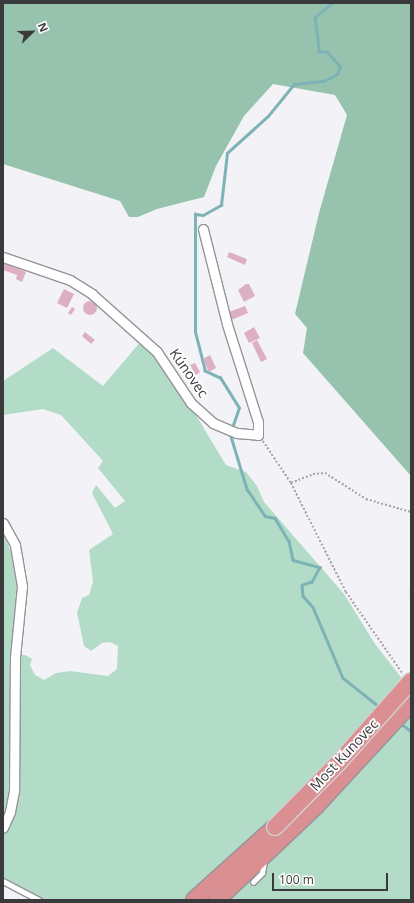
<!DOCTYPE html>
<meta charset="utf-8">
<style>
body{margin:0}
#map{position:relative;width:414px;height:903px;overflow:hidden;background:#f3f3f7;font-family:"Open Sans",sans-serif}
div>[style]{position:absolute}
[style*='--x']{left:calc(var(--x)*1px);top:calc(var(--y)*1px);width:calc(var(--w)*1px);rotate:calc(var(--a)*1deg)}
.green>*{inset:0;background:#b2dcc7}
.forest>*{inset:0;background:#97c2ad}
.stream>*{height:2.5px;margin:-1.25px;padding:0 1.25px;transform-origin:1.25px;border-radius:1.25px;background:#7eb3b6}
.building>*{inset:0;background:#dcb0c2}
.round{border-radius:50%}
.path>*{height:1.5px;margin-top:-0.75px;transform-origin:0;background:repeating-linear-gradient(90deg,#a5a5a8 0 2px,transparent 0 4px)}
.roads{filter:drop-shadow(1px 0 #959498) drop-shadow(-1px 0 #959498) drop-shadow(0 1px #959498) drop-shadow(0 -1px #959498)}
.lane>*{height:4.5px;margin:-2.25px;padding:0 2.25px;transform-origin:2.25px;border-radius:2.25px;background:#fff}
.street>*{height:9px;margin:-4.5px;padding:0 4.5px;transform-origin:4.5px;border-radius:4.5px;background:#fff}
.highway>*{height:16px;margin:-8px;padding:0 8px;transform-origin:8px;border-radius:8px;background:#da9092}
.bridges{filter:drop-shadow(1px 0 #d0d0d0) drop-shadow(-1px 0 #d0d0d0) drop-shadow(0 1px #d0d0d0) drop-shadow(0 -1px #d0d0d0)}
.highway-bridge>*{height:16px;margin:-8px;padding:0 8px;transform-origin:8px;border-radius:8px;background:#da9092}
span{translate:-50% -50%;white-space:nowrap;text-align:center;line-height:1.15;-webkit-text-stroke:3.5px #fff;paint-order:stroke}
.street-label{font-size:14px;color:#3a3a3c}
.frame{position:absolute;inset:0;border:4px solid #3a3a3c;pointer-events:none}
.north{position:absolute;left:12px;top:12px;width:40px;height:40px;-webkit-text-stroke:3px #fff;paint-order:stroke;rotate:67deg;font-size:11px;font-weight:700;line-height:16px;text-align:center;color:#3a3a3c}
.north::after{content:'';display:block;margin:auto;width:14px;height:18px;background:#3a3a3c;clip-path:polygon(50% 0,100% 100%,50% 72%,0 100%)}
.scale{position:absolute;left:272px;top:873px;width:116px;height:18px;box-sizing:border-box;border:2px solid #3a3a3c;border-top:0;padding-left:5px;font-size:12px;line-height:14px;white-space:nowrap;color:#3a3a3c;-webkit-text-stroke:3px #fff;paint-order:stroke}
</style>
<div id="map">
<div class="green">
<i style="clip-path:polygon(147px 334px,226px 465px,246px 472px,257px 486px,264px 502px,344px 594px,375px 644px,411px 690px,411px 900px,31px 900px,3px 885px,3px 533px,15px 562px,17px 583px,11px 655px,25px 655px,32px 659px,30px 665px,35px 675px,44px 680px,56px 673px,70px 671px,108px 676px,117px 669px,118px 646px,110px 642px,102px 643px,91px 651px,84px 646px,77px 613px,82px 598px,89px 595px,93px 582px,89px 550px,113px 534px,92px 493px,96px 485px,115px 508px,125px 501px,98px 468px,103px 461px,61px 415px,43px 409px,3px 415px,3px 381px,53px 348px,103px 386px)"></i>
</div>
<div class="forest">
<i style="clip-path:polygon(3px 3px,411px 3px,411px 476px,303px 353px,307px 328px,295px 314px,319px 213px,347px 115px,335px 95px,273px 84px,244px 116px,216px 166px,204px 197px,157px 209px,138px 217px,129px 217px,120px 201px,3px 164px)"></i>
</div>
<div class="stream">
<i style="--x:232;--y:428;--w:21;--a:-71"></i>
<i style="--x:239;--y:408;--w:36;--a:-122"></i>
<i style="--x:220;--y:378;--w:17;--a:-155"></i>
<i style="--x:205;--y:371;--w:40;--a:-104.4"></i>
<i style="--x:195;--y:332;--w:118;--a:-90"></i>
<i style="--x:195;--y:214;--w:8;--a:7"></i>
<i style="--x:203;--y:215;--w:21;--a:-29"></i>
<i style="--x:221;--y:205;--w:52;--a:-83.4"></i>
<i style="--x:227;--y:153;--w:55;--a:-42.1"></i>
<i style="--x:268;--y:116;--w:41;--a:-50.9"></i>
<i style="--x:294;--y:84;--w:30;--a:-6"></i>
<i style="--x:324;--y:81;--w:15;--a:-28"></i>
<i style="--x:337;--y:74;--w:8;--a:-67"></i>
<i style="--x:340;--y:67;--w:20;--a:-131"></i>
<i style="--x:327;--y:52;--w:8;--a:180"></i>
<i style="--x:319;--y:52;--w:35;--a:-97"></i>
<i style="--x:315;--y:17;--w:22;--a:-39"></i>
<i style="--x:230;--y:433;--w:59;--a:73.1"></i>
<i style="--x:247;--y:489;--w:32;--a:56"></i>
<i style="--x:265;--y:516;--w:10;--a:11"></i>
<i style="--x:275;--y:518;--w:27;--a:59"></i>
<i style="--x:289;--y:541;--w:19;--a:78"></i>
<i style="--x:293;--y:560;--w:28;--a:15"></i>
<i style="--x:320;--y:567;--w:17;--a:118"></i>
<i style="--x:312;--y:582;--w:10;--a:163"></i>
<i style="--x:302;--y:585;--w:11;--a:85"></i>
<i style="--x:303;--y:596;--w:15;--a:48"></i>
<i style="--x:313;--y:607;--w:77;--a:67.1"></i>
<i style="--x:343;--y:678;--w:48;--a:38.3"></i>
<i style="--x:400;--y:723;--w:14;--a:36"></i>
</div>
<div class="building">
<i style="clip-path:polygon(229px 252px,247px 259px,245px 265px,227px 257px)"></i>
<i style="clip-path:polygon(4px 263px,26px 272px,22px 282px,16px 279px,17px 275px,3px 270px)"></i>
<i style="clip-path:polygon(246px 284px,249px 284px,255px 296px,244px 302px,238px 290px)"></i>
<i style="clip-path:polygon(64px 289px,74px 294px,67px 308px,57px 303px)"></i>
<i class="round" style="left:83px;top:301px;width:14px;height:14px"></i>
<i style="clip-path:polygon(245px 306px,248px 313px,229px 321px,226px 313px)"></i>
<i style="clip-path:polygon(72px 307px,75px 309px,71px 315px,68px 313px)"></i>
<i style="clip-path:polygon(254px 327px,260px 338px,249px 343px,244px 333px)"></i>
<i style="clip-path:polygon(85px 332px,95px 340px,91px 344px,82px 336px)"></i>
<i style="clip-path:polygon(257px 340px,267px 359px,261px 362px,252px 343px)"></i>
<i style="clip-path:polygon(210px 355px,216px 368px,209px 372px,203px 359px)"></i>
<i style="clip-path:polygon(195px 363px,200px 372px,196px 375px,190px 365px)"></i>
</div>
<div class="path">
<i style="--x:263;--y:441;--w:50;--a:56.3"></i>
<i style="--x:291;--y:483;--w:122;--a:63.2"></i>
<i style="--x:346;--y:592;--w:100;--a:55.2"></i>
<i style="--x:291;--y:483;--w:24;--a:-22"></i>
<i style="--x:313;--y:474;--w:12;--a:-5"></i>
<i style="--x:325;--y:473;--w:49;--a:32.4"></i>
<i style="--x:366;--y:499;--w:47;--a:16.1"></i>
<i style="--x:411;--y:589;--w:9;--a:90"></i>
</div>
<div class="roads">
<div class="lane">
<i style="--x:3;--y:881;--w:41;--a:27.8"></i>
<i style="--x:253;--y:882;--w:13;--a:-45"></i>
<i style="--x:262;--y:873;--w:11;--a:-80"></i>
</div>
<div class="street">
<i style="--x:3;--y:257;--w:71;--a:18.9"></i>
<i style="--x:70;--y:280;--w:26;--a:32"></i>
<i style="--x:92;--y:294;--w:87;--a:41.7"></i>
<i style="--x:157;--y:352;--w:61;--a:56.3"></i>
<i style="--x:191;--y:403;--w:30;--a:42"></i>
<i style="--x:213;--y:423;--w:26;--a:23"></i>
<i style="--x:237;--y:433;--w:21;--a:5"></i>
<i style="--x:258;--y:435;--w:13;--a:-90"></i>
<i style="--x:258;--y:422;--w:103;--a:-107.6"></i>
<i style="--x:227;--y:324;--w:98;--a:-104.2"></i>
<i style="--x:3;--y:523;--w:25;--a:61"></i>
<i style="--x:15;--y:545;--w:42;--a:80.3"></i>
<i style="--x:22;--y:586;--w:71;--a:95.6"></i>
<i style="--x:15;--y:657;--w:134;--a:90.4"></i>
<i style="--x:14;--y:791;--w:21;--a:101"></i>
<i style="--x:10;--y:812;--w:17;--a:114"></i>
</div>
<div class="highway">
<i style="--x:194;--y:900;--w:109;--a:-42"></i>
<i style="--x:217;--y:900;--w:137;--a:-43.5"></i>
<i style="--x:316;--y:806;--w:140;--a:-47.3"></i>
</div>
</div>
<div class="bridges">
<div class="highway-bridge">
<i style="--x:275;--y:827;--w:91;--a:-45.4"></i>
<i style="--x:339;--y:762;--w:108;--a:-48.4"></i>
</div>
</div>
<div class="street-label">
<span style="left:189px;top:373px;rotate:55deg">Kúnovec</span>
<span style="left:344px;top:755px;rotate:-47deg">Most Kunovec</span>
</div>
<div class="frame"></div>
<div class="north">N</div>
<div class="scale">100 m</div>
</div>
